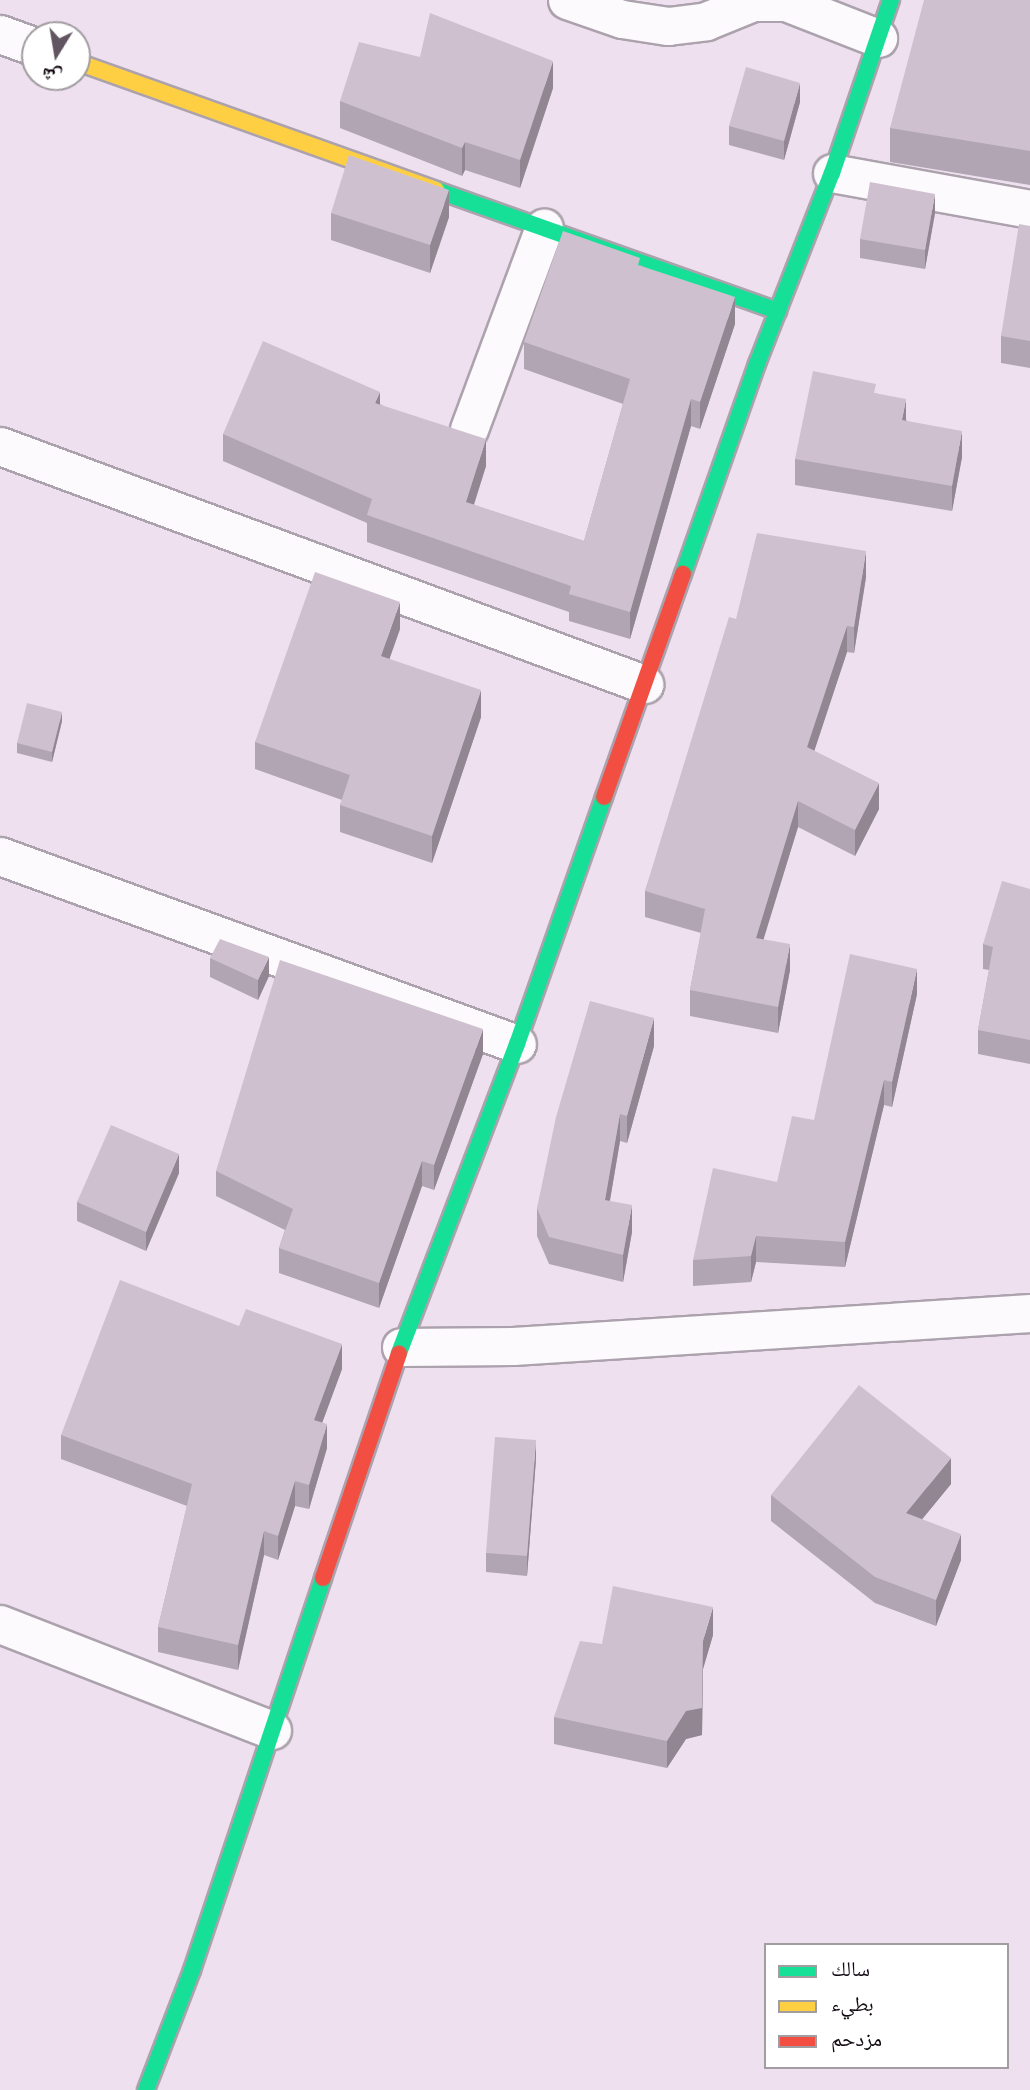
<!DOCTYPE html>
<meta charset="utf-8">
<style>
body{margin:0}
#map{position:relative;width:1030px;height:2090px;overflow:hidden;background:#eee0ef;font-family:"Source Sans 3","Noto Naskh Arabic",sans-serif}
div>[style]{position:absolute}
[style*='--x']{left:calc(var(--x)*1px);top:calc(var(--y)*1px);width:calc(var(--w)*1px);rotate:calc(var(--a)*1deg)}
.roads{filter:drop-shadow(2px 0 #aca2ad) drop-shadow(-2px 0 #aca2ad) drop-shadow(0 2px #aca2ad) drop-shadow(0 -2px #aca2ad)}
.street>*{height:37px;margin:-18.5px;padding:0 18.5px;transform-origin:18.5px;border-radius:18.5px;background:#fcfafd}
.fast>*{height:16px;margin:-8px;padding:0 8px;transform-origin:8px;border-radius:8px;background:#16e098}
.slow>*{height:16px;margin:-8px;padding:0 8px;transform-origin:8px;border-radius:8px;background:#ffcf43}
.jam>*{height:16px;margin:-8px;padding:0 8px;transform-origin:8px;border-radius:8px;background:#f24e42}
.wall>*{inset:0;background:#b2a5b3}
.shaded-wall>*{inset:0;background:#918692}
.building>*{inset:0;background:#cfc0d0}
span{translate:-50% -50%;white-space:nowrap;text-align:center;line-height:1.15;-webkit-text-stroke:5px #fff;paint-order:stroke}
.legend{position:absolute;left:764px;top:1943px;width:245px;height:126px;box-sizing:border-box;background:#fff;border:2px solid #a19da1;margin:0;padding:9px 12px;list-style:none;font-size:21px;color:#130a13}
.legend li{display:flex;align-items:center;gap:14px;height:35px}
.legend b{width:35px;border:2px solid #a19da1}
.north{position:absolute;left:21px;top:21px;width:70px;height:70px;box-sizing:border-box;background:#fff;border:2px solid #a19da1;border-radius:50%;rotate:191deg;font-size:19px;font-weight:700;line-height:28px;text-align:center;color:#130a13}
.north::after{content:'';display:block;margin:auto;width:24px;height:32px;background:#605560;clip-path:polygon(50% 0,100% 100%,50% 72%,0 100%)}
</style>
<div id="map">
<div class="roads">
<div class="street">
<i style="--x:567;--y:0;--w:58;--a:19.1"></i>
<i style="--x:622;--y:19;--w:47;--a:8.7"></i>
<i style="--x:668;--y:26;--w:38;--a:-7"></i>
<i style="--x:706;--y:21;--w:51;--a:-22"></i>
<i style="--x:753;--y:2;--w:33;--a:0"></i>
<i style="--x:786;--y:2;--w:99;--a:21.4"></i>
<i style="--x:0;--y:34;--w:37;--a:20"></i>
<i style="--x:832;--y:173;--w:201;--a:10.3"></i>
<i style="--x:469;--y:429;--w:215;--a:-69.6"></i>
<i style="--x:0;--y:446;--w:687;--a:20.28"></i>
<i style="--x:0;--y:856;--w:550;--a:19.98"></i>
<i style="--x:401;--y:1347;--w:112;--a:-0.5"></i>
<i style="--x:513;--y:1346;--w:518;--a:-3.65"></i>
<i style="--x:0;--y:1624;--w:292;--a:21.3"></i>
</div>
<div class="fast">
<i style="--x:436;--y:190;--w:363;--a:19.5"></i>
<i style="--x:683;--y:574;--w:223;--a:-70.6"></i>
<i style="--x:757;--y:364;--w:205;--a:-68.6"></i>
<i style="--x:832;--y:173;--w:183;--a:-71.2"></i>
<i style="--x:399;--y:1353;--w:331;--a:-69.1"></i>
<i style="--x:517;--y:1044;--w:262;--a:-70.6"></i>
<i style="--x:146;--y:2090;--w:129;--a:-69"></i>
<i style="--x:192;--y:1970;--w:413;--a:-71.5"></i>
</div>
<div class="slow">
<i style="--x:77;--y:62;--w:381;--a:19.6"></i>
</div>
<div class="jam">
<i style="--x:604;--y:797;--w:237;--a:-70.5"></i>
<i style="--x:323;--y:1578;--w:237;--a:-71.3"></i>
</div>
</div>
<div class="wall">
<i style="clip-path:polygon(1030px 0,1030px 185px,890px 162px,890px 128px)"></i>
<i style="clip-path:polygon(420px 57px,553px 88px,520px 188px,465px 170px,462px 176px,340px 128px,340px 101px)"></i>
<i style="clip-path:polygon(800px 102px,784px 160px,729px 145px,729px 126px)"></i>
<i style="clip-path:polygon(331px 213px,449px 217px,430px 273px,331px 240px)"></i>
<i style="clip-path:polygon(935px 213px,925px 269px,860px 258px,860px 239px)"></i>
<i style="clip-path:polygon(1030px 226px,1030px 368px,1001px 363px,1001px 336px)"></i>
<i style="clip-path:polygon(640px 265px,735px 324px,700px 429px,691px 426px,630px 639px,569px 621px,569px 612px,367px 542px,367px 523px,223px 461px,223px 434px,380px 404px,486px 466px,474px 505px,584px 541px,623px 404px,524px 369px,524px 342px)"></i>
<i style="clip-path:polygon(876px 393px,906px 420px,962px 457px,952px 511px,795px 485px,795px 459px)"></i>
<i style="clip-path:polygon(866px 577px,854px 653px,847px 652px,814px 751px,879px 809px,855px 856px,798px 827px,763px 939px,790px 970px,778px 1033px,690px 1016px,690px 990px,701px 933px,645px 917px,645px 891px,736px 619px)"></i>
<i style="clip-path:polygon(400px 629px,389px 659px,481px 717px,432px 863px,340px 832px,340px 805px,342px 800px,255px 769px,255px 742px)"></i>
<i style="clip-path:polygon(62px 721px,52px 762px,17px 753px,17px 743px)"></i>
<i style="clip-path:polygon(1030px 889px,1030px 1064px,978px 1054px,978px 1030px,989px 970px,983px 969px,983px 944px)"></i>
<i style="clip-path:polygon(210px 958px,269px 976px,258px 1000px,210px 977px)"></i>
<i style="clip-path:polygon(917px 994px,892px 1107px,884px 1105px,845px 1267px,756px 1262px,751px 1282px,693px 1286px,693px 1260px,777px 1182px,814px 1120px)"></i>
<i style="clip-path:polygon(654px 1046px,627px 1143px,620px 1141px,610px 1201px,632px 1232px,623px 1282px,549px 1264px,537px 1236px,537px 1208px)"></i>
<i style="clip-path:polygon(483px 1054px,434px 1190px,422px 1186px,379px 1308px,279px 1273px,279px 1248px,285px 1230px,216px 1196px,216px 1171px)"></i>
<i style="clip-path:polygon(179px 1173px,146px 1251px,77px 1221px,77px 1202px)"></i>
<i style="clip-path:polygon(239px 1326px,342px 1369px,322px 1423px,327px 1448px,309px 1509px,295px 1506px,278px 1560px,264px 1555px,238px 1670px,158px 1652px,158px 1627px,187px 1506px,61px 1459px,61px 1435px)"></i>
<i style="clip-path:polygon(536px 1459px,527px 1576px,486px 1572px,486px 1553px)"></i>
<i style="clip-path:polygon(951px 1484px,922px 1519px,961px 1560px,936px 1626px,875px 1603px,771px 1521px,771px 1495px)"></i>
<i style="clip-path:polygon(713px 1635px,703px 1669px,702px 1735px,686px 1739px,667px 1768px,554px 1744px,554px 1717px,602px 1644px)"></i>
</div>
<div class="shaded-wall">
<i style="clip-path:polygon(553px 61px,553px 88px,520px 188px,520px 160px)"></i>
<i style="clip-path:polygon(800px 83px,800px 102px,784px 160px,784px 141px)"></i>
<i style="clip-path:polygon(465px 142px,465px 170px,462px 176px,462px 148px)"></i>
<i style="clip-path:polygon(449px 190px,449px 217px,430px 273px,430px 245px)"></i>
<i style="clip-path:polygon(935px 194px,935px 213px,925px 269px,925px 250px)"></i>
<i style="clip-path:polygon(735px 297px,735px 324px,700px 429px,700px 402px)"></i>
<i style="clip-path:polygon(380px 392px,380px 419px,375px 403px)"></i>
<i style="clip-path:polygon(691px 399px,691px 426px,630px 639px,630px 612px)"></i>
<i style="clip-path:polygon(906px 399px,906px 425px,902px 420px)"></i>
<i style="clip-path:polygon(962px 431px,962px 457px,952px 511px,952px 486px)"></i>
<i style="clip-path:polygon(486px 439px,486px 466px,466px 529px,466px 502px)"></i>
<i style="clip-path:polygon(866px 551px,866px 577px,854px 653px,854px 627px)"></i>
<i style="clip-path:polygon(400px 602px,400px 629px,381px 683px,381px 656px)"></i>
<i style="clip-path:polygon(847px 626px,847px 652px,807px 773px,807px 747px)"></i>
<i style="clip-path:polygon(481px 690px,481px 717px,432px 863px,432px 836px)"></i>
<i style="clip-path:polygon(62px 712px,62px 721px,52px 762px,52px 752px)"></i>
<i style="clip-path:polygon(879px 783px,879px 809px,855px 856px,855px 830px)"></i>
<i style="clip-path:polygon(798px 801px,798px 827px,756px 964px,756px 938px)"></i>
<i style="clip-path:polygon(790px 944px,790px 970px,778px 1033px,778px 1007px)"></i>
<i style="clip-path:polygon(269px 957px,269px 976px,258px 1000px,258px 980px)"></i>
<i style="clip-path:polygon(917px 969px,917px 994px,892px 1107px,892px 1082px)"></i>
<i style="clip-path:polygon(654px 1018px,654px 1046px,627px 1143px,627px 1116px)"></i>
<i style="clip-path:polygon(483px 1029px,483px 1054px,434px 1190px,434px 1165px)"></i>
<i style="clip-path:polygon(884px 1080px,884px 1105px,845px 1267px,845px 1242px)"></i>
<i style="clip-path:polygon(620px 1114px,620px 1141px,605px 1228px,605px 1200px)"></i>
<i style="clip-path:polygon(179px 1154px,179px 1173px,146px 1251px,146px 1232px)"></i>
<i style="clip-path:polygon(422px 1161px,422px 1186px,379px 1308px,379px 1283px)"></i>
<i style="clip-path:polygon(632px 1205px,632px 1232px,623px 1282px,623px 1255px)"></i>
<i style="clip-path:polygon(756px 1236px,756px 1262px,751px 1282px,751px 1256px)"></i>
<i style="clip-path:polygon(342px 1344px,342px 1369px,314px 1445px,314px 1420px)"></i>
<i style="clip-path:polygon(327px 1424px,327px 1448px,309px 1509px,309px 1485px)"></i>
<i style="clip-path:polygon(536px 1440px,536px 1459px,527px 1576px,527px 1556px)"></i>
<i style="clip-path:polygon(951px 1458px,951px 1484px,906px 1539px,906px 1513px)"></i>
<i style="clip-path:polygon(295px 1481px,295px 1506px,278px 1560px,278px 1536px)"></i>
<i style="clip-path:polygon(264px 1531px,264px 1555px,238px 1670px,238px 1645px)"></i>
<i style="clip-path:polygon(961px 1534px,961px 1560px,936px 1626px,936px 1600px)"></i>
<i style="clip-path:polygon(713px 1607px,713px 1635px,703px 1669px,702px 1735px,686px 1739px,667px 1768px,667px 1741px,703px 1641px)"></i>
</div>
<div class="building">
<i style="clip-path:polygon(924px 0,1030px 0,1030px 151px,890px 128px)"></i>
<i style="clip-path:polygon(430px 13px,553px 61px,520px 160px,465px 142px,462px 148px,340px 101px,359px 42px,420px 57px)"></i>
<i style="clip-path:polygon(746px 67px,800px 83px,784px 141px,729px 126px)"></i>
<i style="clip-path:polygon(349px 155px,449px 190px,430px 245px,331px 213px)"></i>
<i style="clip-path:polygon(870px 182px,935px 194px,925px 250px,860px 239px)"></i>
<i style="clip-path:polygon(1019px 224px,1030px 226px,1030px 341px,1001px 336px)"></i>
<i style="clip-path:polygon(563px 231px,640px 258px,638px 265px,735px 297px,700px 402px,691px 399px,630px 612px,569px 594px,571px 586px,367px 515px,372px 499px,223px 434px,263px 341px,380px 392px,375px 403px,486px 439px,466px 502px,584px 541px,630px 379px,524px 342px)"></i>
<i style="clip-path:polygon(813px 371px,876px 384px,874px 393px,906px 399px,902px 420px,962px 431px,952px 486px,795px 459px)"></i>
<i style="clip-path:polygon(757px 533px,866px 551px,854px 627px,847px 626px,807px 747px,879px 783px,855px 830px,798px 801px,756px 938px,790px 944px,778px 1007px,690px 990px,705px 909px,645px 891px,729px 617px,736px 619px)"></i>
<i style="clip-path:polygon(315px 572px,400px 602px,381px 656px,481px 690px,432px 836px,340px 805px,350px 775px,255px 742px)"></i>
<i style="clip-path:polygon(27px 703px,62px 712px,52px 752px,17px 743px)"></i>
<i style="clip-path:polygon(1002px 881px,1030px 889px,1030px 1040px,978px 1030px,993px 947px,983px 944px)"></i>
<i style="clip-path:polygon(220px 939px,269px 957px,258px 980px,210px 958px)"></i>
<i style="clip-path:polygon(850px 954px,917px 969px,892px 1082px,884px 1080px,845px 1242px,756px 1236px,751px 1256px,693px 1260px,713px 1168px,777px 1182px,792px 1116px,814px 1120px)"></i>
<i style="clip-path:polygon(280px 960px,483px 1029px,434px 1165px,422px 1161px,379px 1283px,279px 1248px,293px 1209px,216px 1171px)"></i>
<i style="clip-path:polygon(590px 1001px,654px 1018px,627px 1116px,620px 1114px,605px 1200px,632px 1205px,623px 1255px,549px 1237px,537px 1208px,556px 1117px)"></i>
<i style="clip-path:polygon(111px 1125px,179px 1154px,146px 1232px,77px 1202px)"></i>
<i style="clip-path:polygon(120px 1280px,239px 1326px,246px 1309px,342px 1344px,314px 1420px,327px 1424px,309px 1485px,295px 1481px,278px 1536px,264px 1531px,238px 1645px,158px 1627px,192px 1484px,61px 1435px)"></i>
<i style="clip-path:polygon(859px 1385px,951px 1458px,906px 1513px,961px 1534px,936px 1600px,875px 1577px,771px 1495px)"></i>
<i style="clip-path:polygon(495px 1437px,536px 1440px,527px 1556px,486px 1553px)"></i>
<i style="clip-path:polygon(613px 1586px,713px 1607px,703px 1641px,702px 1708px,686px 1711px,667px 1741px,554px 1717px,580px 1641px,602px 1644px)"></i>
</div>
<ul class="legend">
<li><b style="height:9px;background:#16e098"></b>سالك</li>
<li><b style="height:9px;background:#ffcf43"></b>بطيء</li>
<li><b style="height:9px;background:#f24e42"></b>مزدحم</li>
</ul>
<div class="north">ش</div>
</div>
